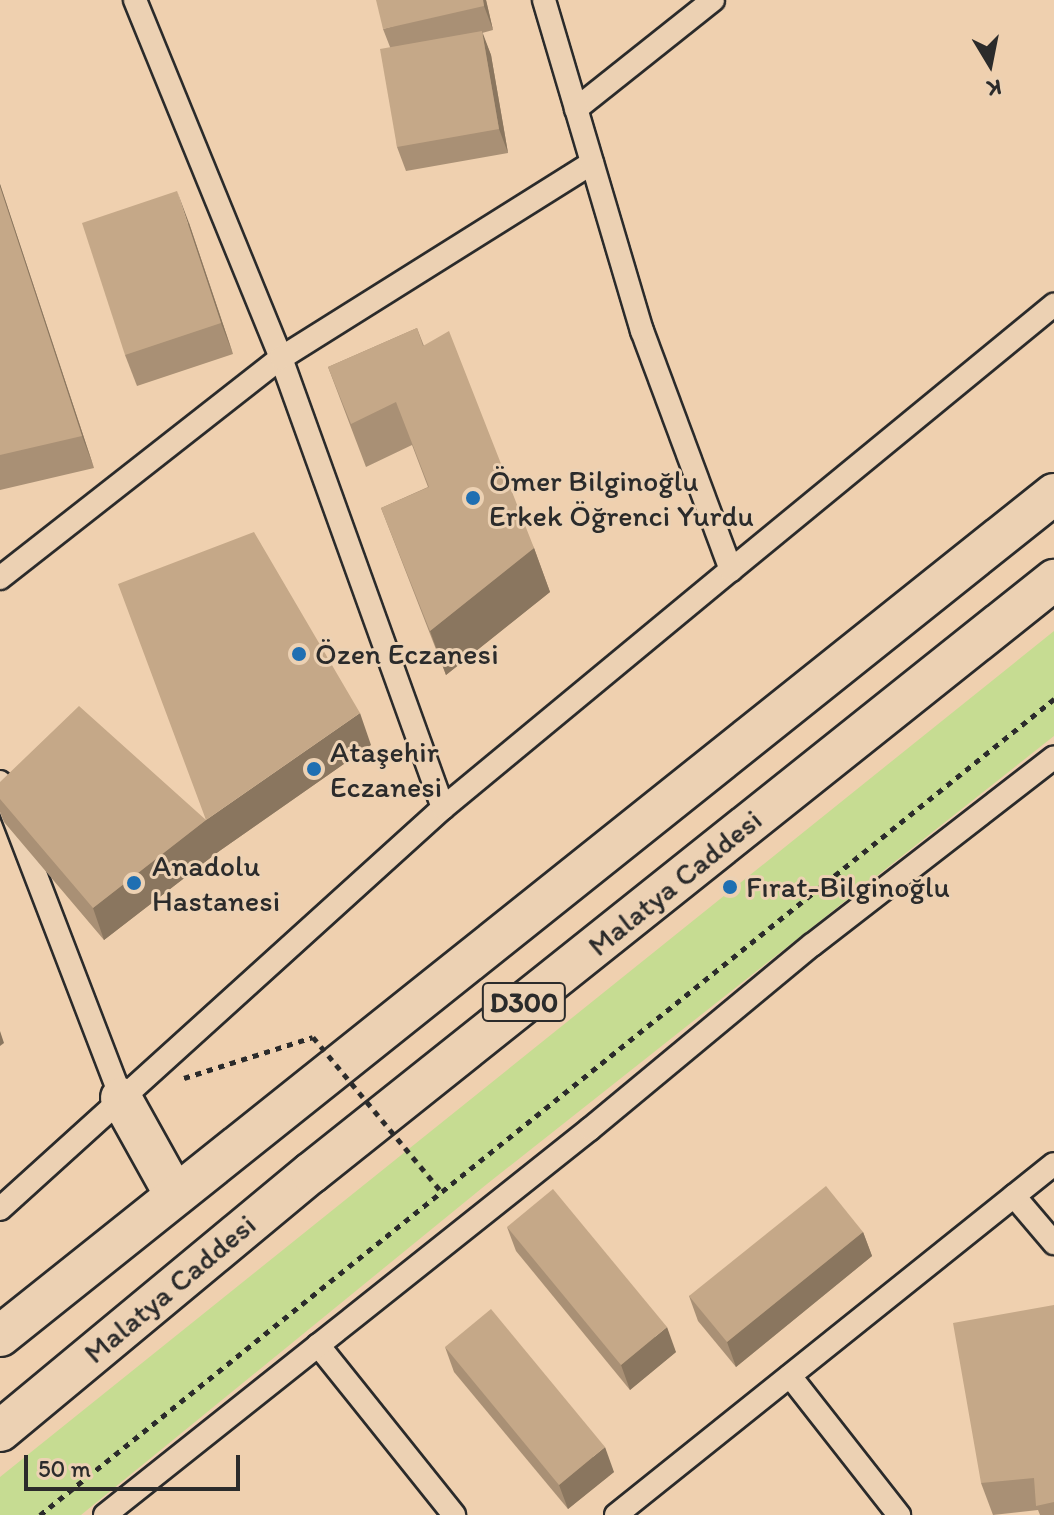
<!DOCTYPE html>
<meta charset="utf-8">
<style>
body{margin:0}
#map{position:relative;width:1054px;height:1515px;overflow:hidden;background:#efd0af;font-family:Itim,sans-serif}
div>[style]{position:absolute}
[style*='--x']{left:calc(var(--x)*1px);top:calc(var(--y)*1px);width:calc(var(--w)*1px);rotate:calc(var(--a)*1deg)}
.green>*{inset:0;background:#c6dc92}
.path>*{height:5px;margin-top:-2.5px;transform-origin:0;background:repeating-linear-gradient(90deg,#2b2b2b 0 6px,transparent 0 12px)}
.roads{filter:drop-shadow(2px 0 #2b2b2b) drop-shadow(-2px 0 #2b2b2b) drop-shadow(0 2px #2b2b2b) drop-shadow(0 -2px #2b2b2b)}
.street>*{height:22px;margin:-11px;padding:0 11px;transform-origin:11px;border-radius:11px;background:#ecd1b3}
.highway>*{height:40px;margin:-20px;padding:0 20px;transform-origin:20px;border-radius:20px;background:#ecd1b3}
.path-bridge>*{height:5px;margin-top:-2.5px;transform-origin:0;background:repeating-linear-gradient(90deg,#2b2b2b 0 6px,transparent 0 12px)}
.wall>*{inset:0;background:#a99075}
.shaded-wall>*{inset:0;background:#8a765f}
.building>*{inset:0;background:#c5a888}
.dots>*{width:22px;height:22px;translate:-50% -50%;box-sizing:border-box;border:4px solid #ecd1b3;border-radius:50%}
span{translate:-50% -50%;white-space:nowrap;text-align:center;line-height:1.15;-webkit-text-stroke:6px #ecd1b3;paint-order:stroke}
.shield-label span{padding:2px 6px;background:#ecd1b3;border:2px solid;border-radius:6px;-webkit-text-stroke-width:0}
.shield-label{font-size:28px;color:#2b2b2b;font-weight:700}
.poi-label{font-size:30px;color:#2b2b2b}
.left{translate:0 -50%;text-align:left}
.street-label{font-size:30px;color:#2b2b2b}
.north{position:absolute;left:950px;top:24px;width:80px;height:80px;-webkit-text-stroke:6px #ecd1b3;paint-order:stroke;rotate:170deg;font-size:22px;font-weight:700;line-height:32px;text-align:center;color:#2b2b2b}
.north::after{content:'';display:block;margin:auto;width:28px;height:36px;background:#2b2b2b;clip-path:polygon(50% 0,100% 100%,50% 72%,0 100%)}
.scale{position:absolute;left:24px;top:1455px;width:216px;height:36px;box-sizing:border-box;border:4px solid #2b2b2b;border-top:0;padding-left:10px;font-size:24px;line-height:28px;white-space:nowrap;color:#2b2b2b;-webkit-text-stroke:6px #ecd1b3;paint-order:stroke}
</style>
<div id="map">
<div class="green">
<i style="clip-path:polygon(1054px 631px,1054px 736px,487px 1184px,81px 1515px,0 1515px,0 1477px)"></i>
</div>
<div class="path">
<i style="--x:184;--y:1078;--w:135;--a:-17.6"></i>
<i style="--x:40;--y:1515;--w:1302;--a:-38.82"></i>
</div>
<div class="roads">
<div class="street">
<i style="--x:135;--y:0;--w:387;--a:67.8"></i>
<i style="--x:281;--y:358;--w:478;--a:70.2"></i>
<i style="--x:576;--y:109;--w:175;--a:-38.5"></i>
<i style="--x:731;--y:570;--w:418;--a:-39.4"></i>
<i style="--x:0;--y:578;--w:357;--a:-38.1"></i>
<i style="--x:281;--y:358;--w:367;--a:-32.1"></i>
<i style="--x:0;--y:782;--w:338;--a:69"></i>
<i style="--x:1014;--y:1196;--w:62;--a:49.6"></i>
<i style="--x:0;--y:1209;--w:598;--a:-42.15"></i>
<i style="--x:443;--y:808;--w:374;--a:-39.6"></i>
<i style="--x:731;--y:570;--w:255;--a:-110.4"></i>
<i style="--x:642;--y:331;--w:345;--a:-106.5"></i>
<i style="--x:318;--y:1345;--w:218;--a:51.3"></i>
<i style="--x:790;--y:1376;--w:177;--a:51.9"></i>
<i style="--x:105;--y:1515;--w:620;--a:-38.52"></i>
<i style="--x:590;--y:1129;--w:288;--a:-39.7"></i>
<i style="--x:812;--y:945;--w:306;--a:-37.8"></i>
<i style="--x:616;--y:1515;--w:561;--a:-38.71"></i>
</div>
<div class="highway">
<i style="--x:121;--y:1098;--w:111;--a:60.9"></i>
<i style="--x:0;--y:1336;--w:1349;--a:-38.62"></i>
<i style="--x:0;--y:1431;--w:404;--a:-39.7"></i>
<i style="--x:311;--y:1173;--w:951;--a:-38.59"></i>
</div>
</div>
<div class="path-bridge">
<i style="--x:313;--y:1037;--w:199;--a:50.3"></i>
</div>
<div class="wall">
<i style="clip-path:polygon(486px 0,493px 30px,482px 33px,491px 55px,508px 153px,406px 171px,397px 147px,390px 47px,383px 29px)"></i>
<i style="clip-path:polygon(0 184px,94px 468px,0 490px)"></i>
<i style="clip-path:polygon(189px 223px,233px 354px,137px 386px,125px 355px)"></i>
<i style="clip-path:polygon(417px 328px,424px 346px,534px 548px,550px 592px,446px 675px,381px 508px,428px 487px,412px 445px,366px 467px,328px 367px)"></i>
<i style="clip-path:polygon(371px 745px,218px 852px,104px 940px,4px 822px,0 812px,0 782px,206px 820px)"></i>
<i style="clip-path:polygon(507px 1227px,676px 1352px,630px 1390px,516px 1251px)"></i>
<i style="clip-path:polygon(863px 1232px,872px 1256px,736px 1367px,698px 1321px,689px 1296px)"></i>
<i style="clip-path:polygon(1054px 1305px,1054px 1515px,1040px 1515px,1038px 1510px,993px 1515px,981px 1483px)"></i>
<i style="clip-path:polygon(445px 1347px,614px 1472px,568px 1509px,454px 1372px)"></i>
</div>
<div class="shaded-wall">
<i style="clip-path:polygon(483px 0,486px 0,493px 30px,484px 6px)"></i>
<i style="clip-path:polygon(482px 31px,491px 55px,508px 153px,499px 129px)"></i>
<i style="clip-path:polygon(0 184px,94px 468px,82px 436px,0 187px)"></i>
<i style="clip-path:polygon(177px 191px,189px 223px,233px 354px,221px 323px)"></i>
<i style="clip-path:polygon(534px 548px,550px 592px,446px 675px,430px 631px)"></i>
<i style="clip-path:polygon(360px 713px,371px 745px,218px 852px,104px 940px,93px 908px,206px 820px)"></i>
<i style="clip-path:polygon(0 1031px,4px 1043px,0 1046px)"></i>
<i style="clip-path:polygon(863px 1232px,872px 1256px,736px 1367px,727px 1342px)"></i>
<i style="clip-path:polygon(667px 1327px,676px 1352px,630px 1390px,621px 1365px)"></i>
<i style="clip-path:polygon(605px 1447px,614px 1472px,568px 1509px,559px 1485px)"></i>
</div>
<div class="building">
<i style="clip-path:polygon(376px 0,483px 0,484px 6px,383px 29px)"></i>
<i style="clip-path:polygon(482px 31px,499px 129px,397px 147px,380px 49px)"></i>
<i style="clip-path:polygon(0 187px,82px 436px,0 455px)"></i>
<i style="clip-path:polygon(177px 191px,221px 323px,125px 355px,82px 223px)"></i>
<i style="clip-path:polygon(417px 328px,423px 346px,449px 331px,534px 548px,430px 631px,381px 508px,429px 487px,396px 402px,351px 424px,328px 367px)"></i>
<i style="clip-path:polygon(254px 532px,360px 713px,206px 820px,93px 908px,0 799px,0 782px,79px 706px,206px 820px,118px 584px)"></i>
<i style="clip-path:polygon(826px 1186px,863px 1232px,727px 1342px,689px 1296px)"></i>
<i style="clip-path:polygon(553px 1189px,667px 1327px,621px 1365px,507px 1227px)"></i>
<i style="clip-path:polygon(1054px 1305px,1054px 1502px,1036px 1506px,1034px 1478px,981px 1483px,953px 1323px)"></i>
<i style="clip-path:polygon(491px 1309px,605px 1447px,559px 1485px,445px 1347px)"></i>
</div>
<div class="dots">
<i style="left:473px;top:498px;background:#1f6fb2"></i>
<i style="left:299px;top:654px;background:#1f6fb2"></i>
<i style="left:314px;top:769px;background:#1f6fb2"></i>
<i style="left:134px;top:883px;background:#1f6fb2"></i>
<i style="left:730px;top:887px;background:#1f6fb2"></i>
</div>
<div class="shield-label">
<span style="left:524px;top:1002px">D300</span>
</div>
<div class="poi-label">
<span class="left" style="left:489px;top:498px">Ömer Bilginoğlu<br>Erkek Öğrenci Yurdu</span>
<span class="left" style="left:315px;top:654px">Özen Eczanesi</span>
<span class="left" style="left:330px;top:769px">Ataşehir<br>Eczanesi</span>
<span class="left" style="left:152px;top:883px">Anadolu<br>Hastanesi</span>
<span class="left" style="left:746px;top:887px">Fırat-Bilginoğlu</span>
</div>
<div class="street-label">
<span style="left:675px;top:883px;rotate:-39deg">Malatya Caddesi</span>
<span style="left:170px;top:1289px;rotate:-40deg">Malatya Caddesi</span>
</div>
<div class="north">K</div>
<div class="scale">50 m</div>
</div>
